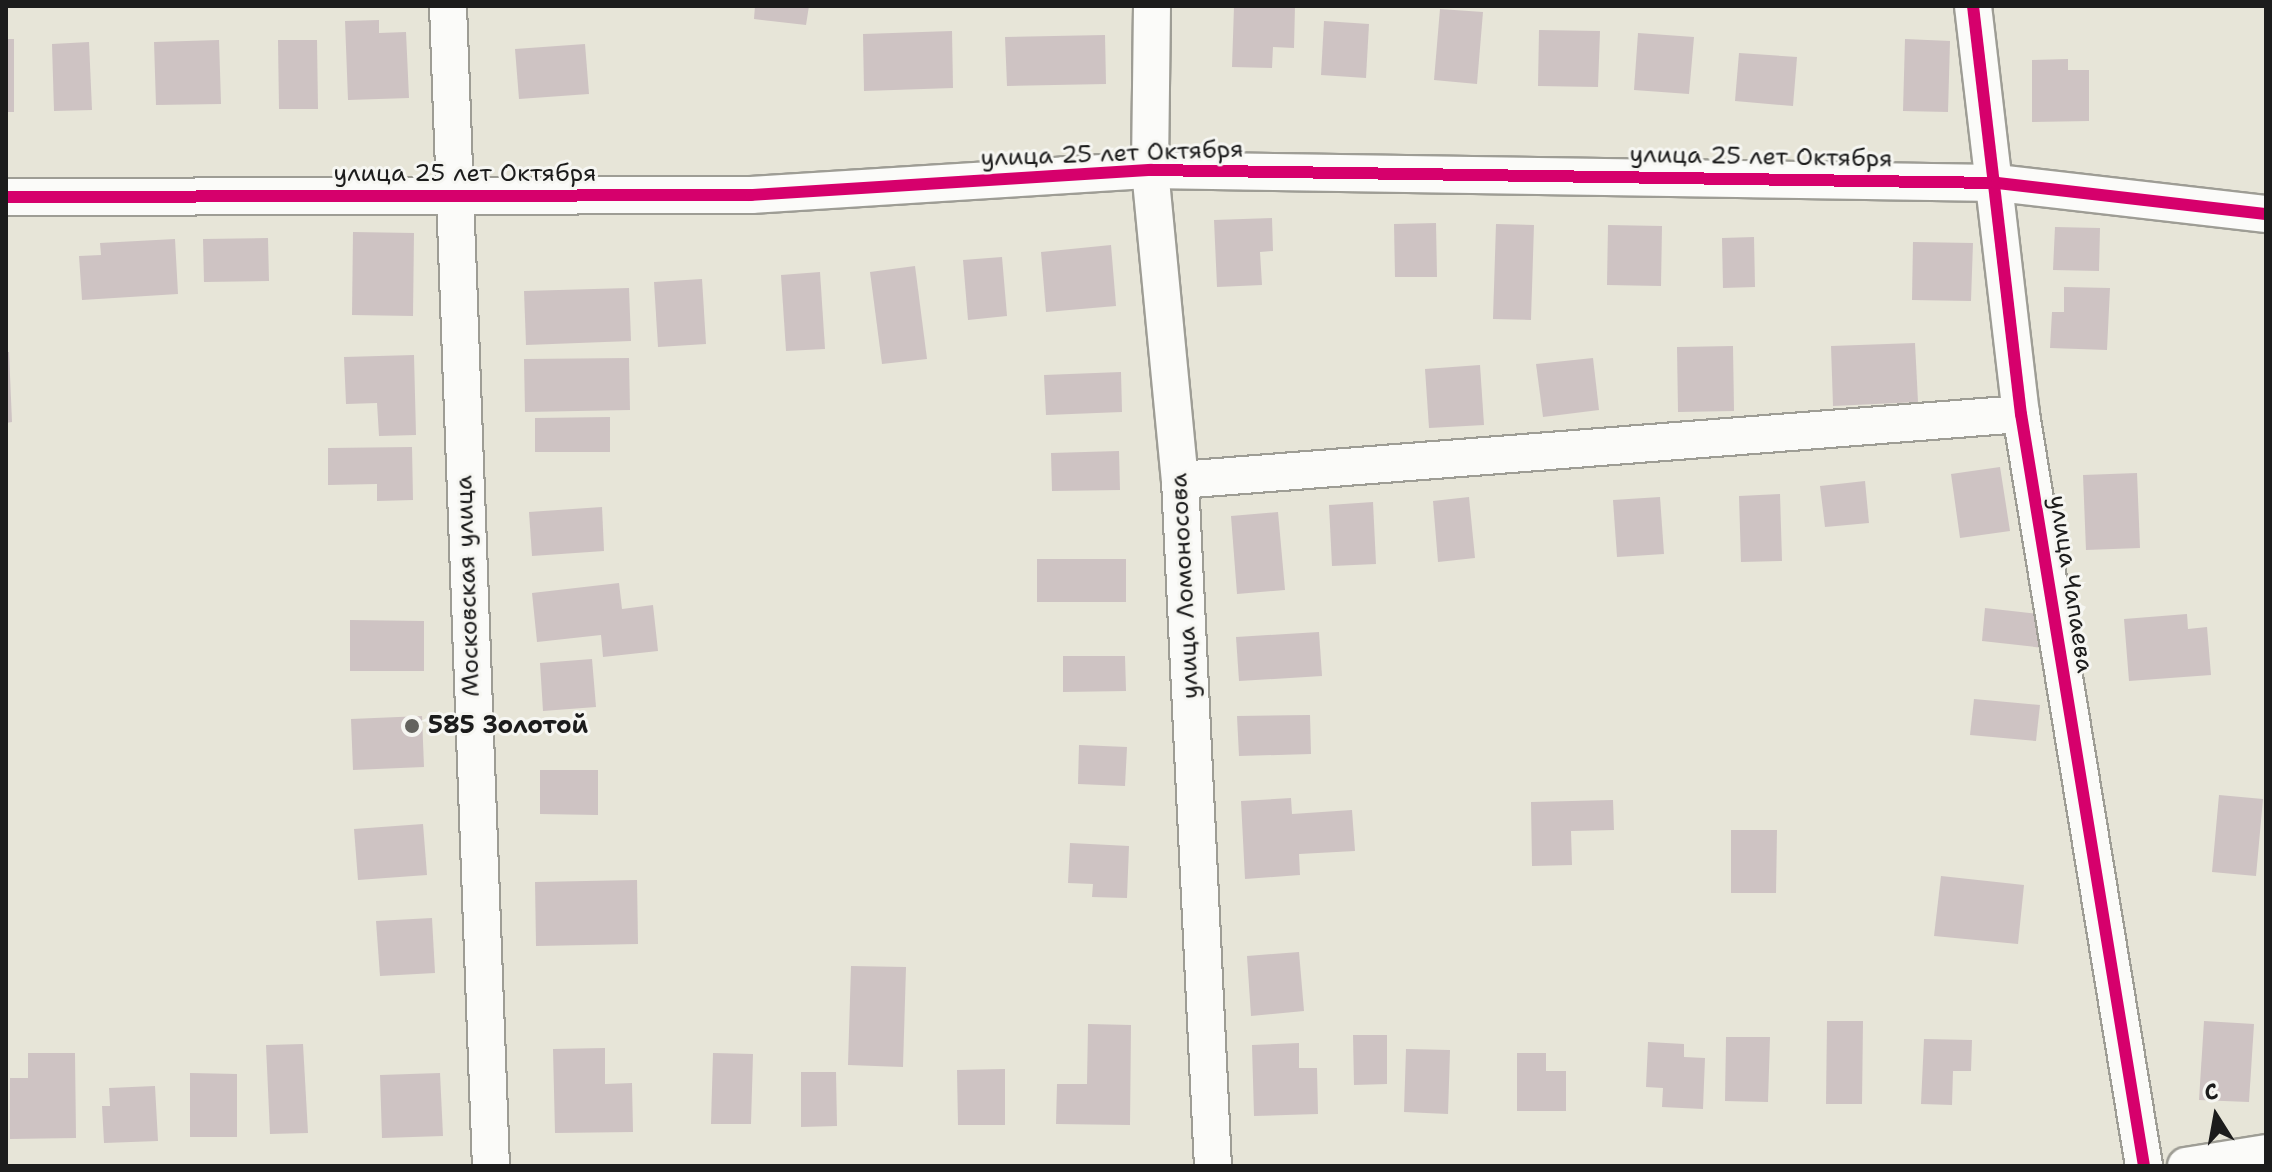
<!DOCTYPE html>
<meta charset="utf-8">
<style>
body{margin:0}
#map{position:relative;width:2272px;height:1172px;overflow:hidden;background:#e7e5d8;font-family:"Shantell Sans",sans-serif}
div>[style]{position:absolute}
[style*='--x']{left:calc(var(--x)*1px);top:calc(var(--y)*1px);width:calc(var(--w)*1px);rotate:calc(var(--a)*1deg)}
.building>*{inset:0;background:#cec3c3}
.roads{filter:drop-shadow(2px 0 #9e9d95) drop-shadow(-2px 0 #9e9d95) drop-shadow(0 2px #9e9d95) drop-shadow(0 -2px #9e9d95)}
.minor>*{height:36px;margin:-18px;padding:0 18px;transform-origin:18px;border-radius:18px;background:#fbfbf9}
.cycleway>*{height:12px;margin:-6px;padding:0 6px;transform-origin:6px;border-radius:6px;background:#d6006c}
.dots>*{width:22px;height:22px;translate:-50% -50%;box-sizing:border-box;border:4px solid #f6f6f2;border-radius:50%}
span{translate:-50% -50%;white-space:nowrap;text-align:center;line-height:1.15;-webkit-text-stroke:6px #f6f6f2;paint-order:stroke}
.street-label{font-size:24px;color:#1c1c1c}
.poi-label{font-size:24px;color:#1c1c1c;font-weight:700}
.left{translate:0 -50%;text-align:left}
.frame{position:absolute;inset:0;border:8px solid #1c1c1c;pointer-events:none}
.north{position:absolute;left:2176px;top:1076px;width:80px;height:80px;-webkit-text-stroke:6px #f6f6f2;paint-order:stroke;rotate:349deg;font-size:22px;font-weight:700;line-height:32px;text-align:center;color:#1c1c1c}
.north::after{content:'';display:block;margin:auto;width:28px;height:36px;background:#1c1c1c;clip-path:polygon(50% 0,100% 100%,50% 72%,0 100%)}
</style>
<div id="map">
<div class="building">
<i style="clip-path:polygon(755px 6px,809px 6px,806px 25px,754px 19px)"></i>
<i style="clip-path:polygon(1234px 6px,1295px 6px,1294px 48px,1273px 47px,1272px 68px,1232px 67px)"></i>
<i style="clip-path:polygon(1440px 9px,1483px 12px,1477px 84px,1434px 80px)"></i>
<i style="clip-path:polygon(379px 20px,379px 33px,406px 32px,409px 98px,348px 100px,345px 21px)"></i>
<i style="clip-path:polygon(1324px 21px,1369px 24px,1366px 78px,1321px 75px)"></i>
<i style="clip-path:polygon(1539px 30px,1600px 31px,1598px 87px,1538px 86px)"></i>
<i style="clip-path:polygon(952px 31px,953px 88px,864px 91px,863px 34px)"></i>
<i style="clip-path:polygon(1638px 33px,1694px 37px,1689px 94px,1634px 90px)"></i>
<i style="clip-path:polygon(1105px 35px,1106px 84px,1007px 86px,1005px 37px)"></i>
<i style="clip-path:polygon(6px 39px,14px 39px,14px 112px,6px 112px)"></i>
<i style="clip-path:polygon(1905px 39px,1950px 41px,1948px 112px,1903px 111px)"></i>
<i style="clip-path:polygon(219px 40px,221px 104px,156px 105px,154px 42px)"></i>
<i style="clip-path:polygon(278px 40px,317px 40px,318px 109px,279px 109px)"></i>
<i style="clip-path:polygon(89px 42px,92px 110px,54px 111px,52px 44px)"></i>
<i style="clip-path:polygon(585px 44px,589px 94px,519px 99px,515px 49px)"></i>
<i style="clip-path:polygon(1739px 53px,1797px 57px,1793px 106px,1735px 101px)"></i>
<i style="clip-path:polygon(2068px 59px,2068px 70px,2089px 70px,2089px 121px,2032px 122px,2032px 60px)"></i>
<i style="clip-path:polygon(1272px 218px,1273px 251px,1260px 252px,1262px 285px,1217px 287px,1214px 220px)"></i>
<i style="clip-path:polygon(1436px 223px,1437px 277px,1395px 277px,1394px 224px)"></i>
<i style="clip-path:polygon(1496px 224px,1534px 225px,1531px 320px,1493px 319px)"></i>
<i style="clip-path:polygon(1608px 225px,1662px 226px,1661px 286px,1607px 285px)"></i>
<i style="clip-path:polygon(2055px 227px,2100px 228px,2099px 271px,2053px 270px)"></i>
<i style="clip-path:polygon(353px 232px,414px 233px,413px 316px,352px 315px)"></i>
<i style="clip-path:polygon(1754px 237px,1755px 287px,1723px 288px,1722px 238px)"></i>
<i style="clip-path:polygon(268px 238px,269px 281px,204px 282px,203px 239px)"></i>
<i style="clip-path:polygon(175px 239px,178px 294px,82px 300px,79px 256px,101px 255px,100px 243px)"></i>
<i style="clip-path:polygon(1913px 242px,1973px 243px,1971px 301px,1912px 300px)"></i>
<i style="clip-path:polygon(1111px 245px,1116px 306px,1046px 312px,1041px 252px)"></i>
<i style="clip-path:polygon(1002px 257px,1007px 316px,968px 320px,963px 260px)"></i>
<i style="clip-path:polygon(915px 266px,927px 359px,882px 364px,870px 272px)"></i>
<i style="clip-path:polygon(820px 272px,825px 349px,786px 351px,781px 275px)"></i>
<i style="clip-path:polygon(702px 279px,706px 344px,658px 347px,654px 282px)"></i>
<i style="clip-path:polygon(2064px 287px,2110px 288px,2107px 350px,2050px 348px,2052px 312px,2064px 312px)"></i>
<i style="clip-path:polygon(629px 288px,631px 341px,526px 345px,524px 291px)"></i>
<i style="clip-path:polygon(1915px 343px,1918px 402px,1833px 406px,1831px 346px)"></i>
<i style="clip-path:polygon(1733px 346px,1734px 411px,1678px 412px,1677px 347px)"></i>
<i style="clip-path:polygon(6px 352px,9px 352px,12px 422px,6px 423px)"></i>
<i style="clip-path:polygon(414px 355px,416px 435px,379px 436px,377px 403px,346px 404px,344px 357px)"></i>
<i style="clip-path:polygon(629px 358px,630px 410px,525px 412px,524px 359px)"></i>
<i style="clip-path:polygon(1593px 358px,1599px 410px,1543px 417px,1536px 364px)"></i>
<i style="clip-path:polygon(1480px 365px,1484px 425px,1429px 428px,1425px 369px)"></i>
<i style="clip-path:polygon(1121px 372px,1122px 412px,1046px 415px,1044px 375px)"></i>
<i style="clip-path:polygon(610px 417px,610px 452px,535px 452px,535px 418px)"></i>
<i style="clip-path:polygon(412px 447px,413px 500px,377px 501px,377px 484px,328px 485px,328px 448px)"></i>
<i style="clip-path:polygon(1119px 451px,1120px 490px,1052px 491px,1051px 453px)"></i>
<i style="clip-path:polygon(2000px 467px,2010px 531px,1960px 538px,1951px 474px)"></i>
<i style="clip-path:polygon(2137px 473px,2140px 548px,2086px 550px,2083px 475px)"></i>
<i style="clip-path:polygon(1865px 481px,1869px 523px,1825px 527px,1820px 486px)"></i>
<i style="clip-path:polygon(1780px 494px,1782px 561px,1741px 562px,1739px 496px)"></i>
<i style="clip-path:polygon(1469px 497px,1475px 558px,1438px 562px,1433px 501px)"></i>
<i style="clip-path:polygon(1660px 497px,1664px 554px,1617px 557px,1613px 500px)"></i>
<i style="clip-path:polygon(1373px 502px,1376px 564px,1332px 566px,1329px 505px)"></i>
<i style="clip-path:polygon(602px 507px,604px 551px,532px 556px,529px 512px)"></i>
<i style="clip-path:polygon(1278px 512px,1285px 590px,1237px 594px,1231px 516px)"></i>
<i style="clip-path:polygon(1037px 559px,1126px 559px,1126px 602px,1037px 602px)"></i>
<i style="clip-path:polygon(619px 583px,622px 609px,653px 605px,658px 651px,603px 657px,601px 635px,537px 642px,532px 593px)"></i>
<i style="clip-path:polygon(1985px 608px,2047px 615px,2044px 648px,1982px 641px)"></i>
<i style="clip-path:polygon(2187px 614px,2188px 629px,2207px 627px,2211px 675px,2129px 681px,2124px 619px)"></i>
<i style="clip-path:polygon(350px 620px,424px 621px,424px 671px,350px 671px)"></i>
<i style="clip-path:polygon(1319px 632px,1322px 676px,1239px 681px,1236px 637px)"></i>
<i style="clip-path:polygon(1063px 656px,1125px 656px,1126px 691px,1063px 692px)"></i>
<i style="clip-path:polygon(592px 659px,596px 707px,543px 711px,540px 663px)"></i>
<i style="clip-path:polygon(1974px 699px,2040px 705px,2036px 741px,1970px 735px)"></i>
<i style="clip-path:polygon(1310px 715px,1311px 754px,1239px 756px,1237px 716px)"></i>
<i style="clip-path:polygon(422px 716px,424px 767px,353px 770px,351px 719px)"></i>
<i style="clip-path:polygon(1079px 745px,1127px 747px,1125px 786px,1078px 784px)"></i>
<i style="clip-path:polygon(540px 770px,598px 770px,598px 815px,540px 814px)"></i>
<i style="clip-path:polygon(2219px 795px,2263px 799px,2256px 876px,2212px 872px)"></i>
<i style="clip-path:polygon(1291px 798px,1292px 814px,1352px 810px,1355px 851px,1299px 854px,1300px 875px,1245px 879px,1241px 801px)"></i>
<i style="clip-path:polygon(1613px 800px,1614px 830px,1571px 831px,1572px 865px,1532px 866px,1531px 802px)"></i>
<i style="clip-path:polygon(423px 824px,427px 875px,358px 880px,354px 829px)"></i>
<i style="clip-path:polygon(1731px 830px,1777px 830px,1776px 893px,1731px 893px)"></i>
<i style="clip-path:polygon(1070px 843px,1129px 846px,1127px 898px,1092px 897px,1093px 884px,1068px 883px)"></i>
<i style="clip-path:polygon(1941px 876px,2024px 885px,2018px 944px,1934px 936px)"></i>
<i style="clip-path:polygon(637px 880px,638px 944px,536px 946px,535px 882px)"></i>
<i style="clip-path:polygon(432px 918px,435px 973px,380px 976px,376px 921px)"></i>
<i style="clip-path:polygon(1299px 952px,1304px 1011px,1251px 1016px,1247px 956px)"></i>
<i style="clip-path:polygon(851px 966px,906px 967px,903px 1067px,848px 1065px)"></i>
<i style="clip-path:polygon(1827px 1021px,1863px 1021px,1862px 1104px,1826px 1104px)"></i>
<i style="clip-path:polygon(2204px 1021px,2254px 1024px,2249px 1102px,2199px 1100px)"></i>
<i style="clip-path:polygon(1088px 1024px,1131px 1025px,1130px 1125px,1056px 1124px,1057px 1084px,1087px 1084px)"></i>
<i style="clip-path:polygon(1353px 1035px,1387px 1035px,1387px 1084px,1354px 1085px)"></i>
<i style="clip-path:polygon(1726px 1037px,1770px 1037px,1768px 1102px,1725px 1101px)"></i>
<i style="clip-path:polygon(1924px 1039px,1972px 1040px,1971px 1071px,1953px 1071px,1952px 1105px,1921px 1104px)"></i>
<i style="clip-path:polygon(1648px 1042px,1684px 1044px,1684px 1057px,1705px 1058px,1703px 1109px,1662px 1107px,1663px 1088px,1646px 1087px)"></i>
<i style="clip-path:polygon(1299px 1043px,1299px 1068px,1317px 1068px,1318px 1114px,1254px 1116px,1252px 1045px)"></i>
<i style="clip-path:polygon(303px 1044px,308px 1133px,270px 1134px,266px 1045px)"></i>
<i style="clip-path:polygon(605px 1048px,605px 1084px,632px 1083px,633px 1132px,555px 1133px,553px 1049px)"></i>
<i style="clip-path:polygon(1406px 1049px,1450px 1050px,1448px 1114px,1404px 1112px)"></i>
<i style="clip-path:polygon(28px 1053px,75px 1053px,76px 1138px,10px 1139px,10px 1078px,28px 1078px)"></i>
<i style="clip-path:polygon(713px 1053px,753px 1054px,751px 1124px,711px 1124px)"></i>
<i style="clip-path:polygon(1517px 1053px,1546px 1053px,1546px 1071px,1566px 1071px,1566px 1111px,1517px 1111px)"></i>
<i style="clip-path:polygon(1005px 1069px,1005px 1125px,958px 1125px,957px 1070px)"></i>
<i style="clip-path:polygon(801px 1072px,836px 1072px,837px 1126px,801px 1127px)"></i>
<i style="clip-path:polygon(190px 1073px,237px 1074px,237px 1137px,190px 1137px)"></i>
<i style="clip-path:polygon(440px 1073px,443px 1136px,382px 1138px,380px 1075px)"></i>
<i style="clip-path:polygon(155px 1086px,158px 1141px,104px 1143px,102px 1106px,110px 1106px,109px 1088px)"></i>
</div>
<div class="roads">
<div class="minor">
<i style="--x:448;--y:6;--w:1161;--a:87.88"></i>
<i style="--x:1152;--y:6;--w:164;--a:90.7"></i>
<i style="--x:1150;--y:170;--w:311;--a:84.5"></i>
<i style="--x:1180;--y:480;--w:687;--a:87.25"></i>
<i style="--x:1973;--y:6;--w:411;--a:83.3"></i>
<i style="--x:2021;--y:414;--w:762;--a:80.71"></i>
<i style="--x:6;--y:197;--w:745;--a:-0.15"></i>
<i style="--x:751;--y:195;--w:400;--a:-3.6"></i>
<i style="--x:1150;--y:170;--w:847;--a:0.88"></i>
<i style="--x:1997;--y:183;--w:271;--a:6.6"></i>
<i style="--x:1180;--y:480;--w:844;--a:-4.49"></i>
<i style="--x:2186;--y:1166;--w:81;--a:-9.2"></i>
</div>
</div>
<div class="cycleway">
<i style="--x:1973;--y:6;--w:411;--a:83.3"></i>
<i style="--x:2021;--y:414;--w:762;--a:80.71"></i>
<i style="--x:6;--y:197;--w:745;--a:-0.15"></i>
<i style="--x:751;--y:195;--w:400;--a:-3.6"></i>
<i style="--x:1150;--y:170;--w:847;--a:0.88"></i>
<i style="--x:1997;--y:183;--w:271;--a:6.6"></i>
</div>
<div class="dots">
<i style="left:412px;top:726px;background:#63625e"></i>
</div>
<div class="street-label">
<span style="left:1112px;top:154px;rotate:-2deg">улица 25 лет Октября</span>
<span style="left:1761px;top:157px;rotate:1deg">улица 25 лет Октября</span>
<span style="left:465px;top:174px">улица 25 лет Октября</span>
<span style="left:2071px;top:584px;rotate:81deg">улица Чапаева</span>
<span style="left:468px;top:586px;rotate:-92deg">Московская улица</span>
<span style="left:1185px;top:586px;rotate:-93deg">улица Ломоносова</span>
</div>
<div class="poi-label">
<span class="left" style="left:428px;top:726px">585 Золотой</span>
</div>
<div class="frame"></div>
<div class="north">С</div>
</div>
